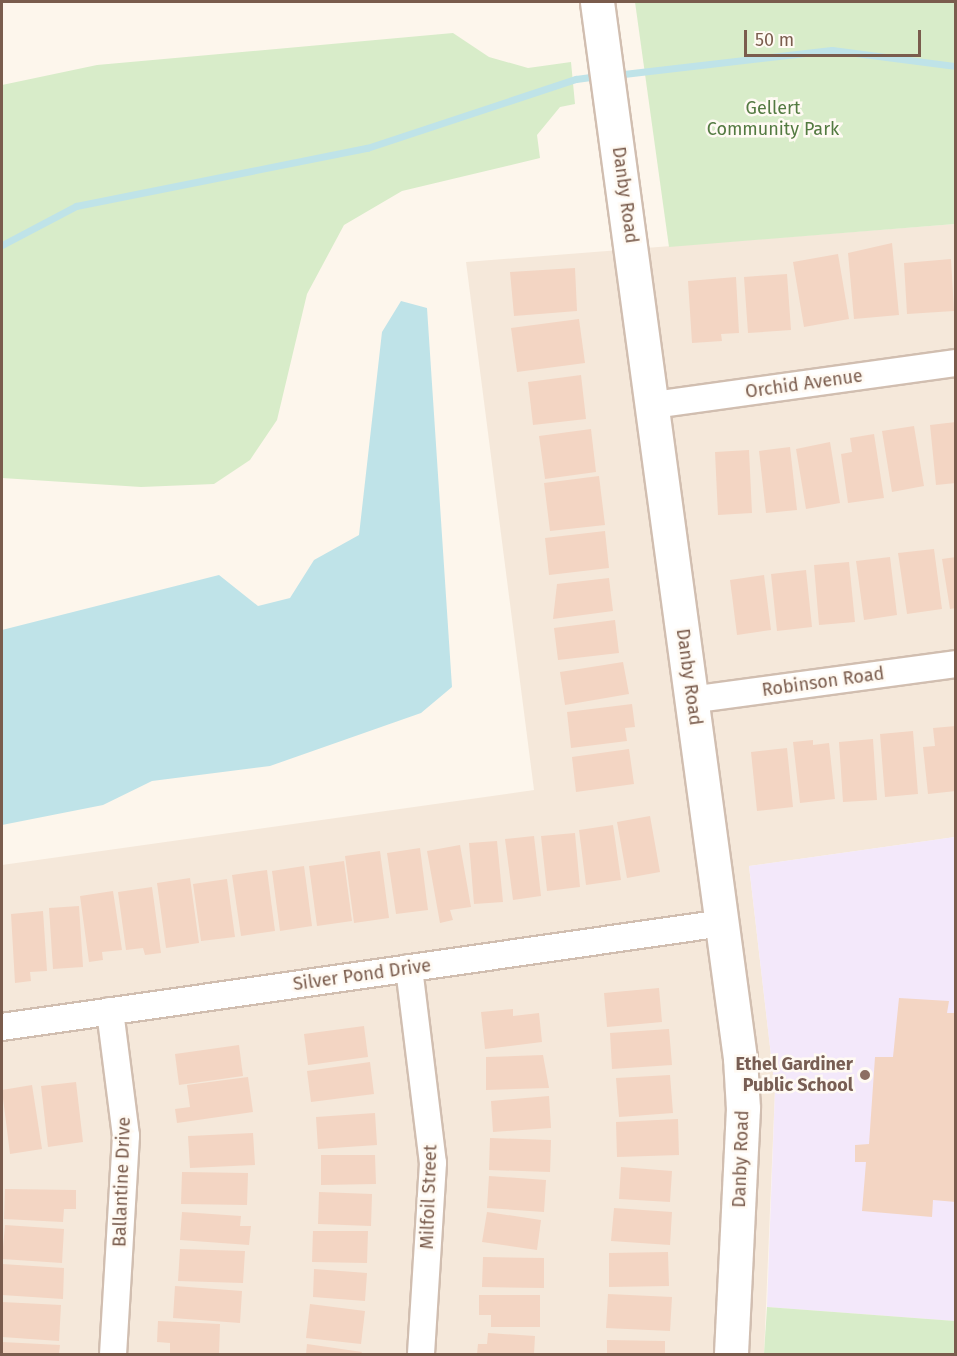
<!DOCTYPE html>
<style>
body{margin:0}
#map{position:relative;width:957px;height:1356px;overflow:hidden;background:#fdf6ec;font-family:"Fira Sans",sans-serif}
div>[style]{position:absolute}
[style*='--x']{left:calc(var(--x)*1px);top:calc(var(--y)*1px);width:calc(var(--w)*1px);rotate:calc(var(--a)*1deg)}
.residential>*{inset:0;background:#f5e8da}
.education>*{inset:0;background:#f3e8fa}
.green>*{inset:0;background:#d8ecc9}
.water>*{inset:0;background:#bfe3e8}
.stream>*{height:7px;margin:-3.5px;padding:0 3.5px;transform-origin:3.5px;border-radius:3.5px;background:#bfe3e8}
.building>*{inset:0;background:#f3d5c3}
.roads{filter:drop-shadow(2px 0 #d1beb0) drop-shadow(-2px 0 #d1beb0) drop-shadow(0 2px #d1beb0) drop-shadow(0 -2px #d1beb0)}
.street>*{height:26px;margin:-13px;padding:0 13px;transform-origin:13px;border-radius:13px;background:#fff}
.secondary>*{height:33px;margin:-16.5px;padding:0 16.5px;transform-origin:16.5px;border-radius:16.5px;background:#fff}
.dots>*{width:16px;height:16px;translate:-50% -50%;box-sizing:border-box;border:3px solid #fffaf3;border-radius:50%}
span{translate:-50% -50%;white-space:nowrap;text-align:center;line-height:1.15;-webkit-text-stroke:5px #fffaf3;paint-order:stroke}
.park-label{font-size:18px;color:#537a41}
.street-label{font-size:18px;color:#7a5c4d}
.education-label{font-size:18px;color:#785e54;font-weight:700}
.right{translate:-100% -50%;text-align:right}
.frame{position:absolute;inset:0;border:3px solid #7a5c4d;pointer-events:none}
.scale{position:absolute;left:744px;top:30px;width:177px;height:27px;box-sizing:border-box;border:3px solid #7a5c4d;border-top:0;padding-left:8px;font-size:18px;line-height:21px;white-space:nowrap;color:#7a5c4d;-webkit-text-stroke:4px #fffaf3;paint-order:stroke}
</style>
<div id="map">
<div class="residential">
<i style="clip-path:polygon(955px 224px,955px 837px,749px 866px,775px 1090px,764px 1354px,2px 1354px,2px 865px,534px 790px,466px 262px)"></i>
</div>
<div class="education">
<i style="clip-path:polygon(955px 837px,955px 1321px,767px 1307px,775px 1090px,749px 866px)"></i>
</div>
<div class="green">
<i style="clip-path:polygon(635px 2px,955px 2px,955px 224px,669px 247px)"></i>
<i style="clip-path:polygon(453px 33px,489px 57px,528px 68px,571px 62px,575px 104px,560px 107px,537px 135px,540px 158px,402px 191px,344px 225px,307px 294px,277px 420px,250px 460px,214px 484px,141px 487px,2px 478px,2px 85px,97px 65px)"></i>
<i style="clip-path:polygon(767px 1307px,955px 1321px,955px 1354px,764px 1354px)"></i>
</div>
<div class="water">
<i style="clip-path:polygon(401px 301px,427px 308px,452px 687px,421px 713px,270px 766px,152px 781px,103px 805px,2px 825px,2px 630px,219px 575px,258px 606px,290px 598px,314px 560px,359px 535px,382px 332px)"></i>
</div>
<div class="stream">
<i style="--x:615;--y:75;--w:218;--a:-6.6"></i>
<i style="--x:832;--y:50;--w:125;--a:7.4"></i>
<i style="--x:2;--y:245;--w:84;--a:-27.8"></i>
<i style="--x:76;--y:206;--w:297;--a:-11.3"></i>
<i style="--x:367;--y:148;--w:220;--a:-18.3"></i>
<i style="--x:576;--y:79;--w:22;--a:-8"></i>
</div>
<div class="building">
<i style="clip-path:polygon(892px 243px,899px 315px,854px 319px,848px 253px)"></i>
<i style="clip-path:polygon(838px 254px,849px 319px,804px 327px,793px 262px)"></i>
<i style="clip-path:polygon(951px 259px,954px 311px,907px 314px,904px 263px)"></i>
<i style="clip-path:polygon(575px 268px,577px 311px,514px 316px,510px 272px)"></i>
<i style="clip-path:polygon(787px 274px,791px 330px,748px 333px,744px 277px)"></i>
<i style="clip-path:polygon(736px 277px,739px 333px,721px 334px,722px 341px,692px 343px,688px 281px)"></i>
<i style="clip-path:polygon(579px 319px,585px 363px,517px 372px,511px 328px)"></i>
<i style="clip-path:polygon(581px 375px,586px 419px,533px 425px,528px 382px)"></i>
<i style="clip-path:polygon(956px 422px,956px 483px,936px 485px,930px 425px)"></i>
<i style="clip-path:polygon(914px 426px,924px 486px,892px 492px,882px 431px)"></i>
<i style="clip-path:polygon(591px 429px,596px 472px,545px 479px,539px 436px)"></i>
<i style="clip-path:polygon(874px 434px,884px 498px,848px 503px,841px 454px,852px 452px,850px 438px)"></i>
<i style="clip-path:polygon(830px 442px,840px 503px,806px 509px,796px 449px)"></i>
<i style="clip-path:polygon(790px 447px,797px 510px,766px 513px,759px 451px)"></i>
<i style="clip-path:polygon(749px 450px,752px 513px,718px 515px,715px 452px)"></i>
<i style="clip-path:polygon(599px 476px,605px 525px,550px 531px,544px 483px)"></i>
<i style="clip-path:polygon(605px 531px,609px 568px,549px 575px,545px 538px)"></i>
<i style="clip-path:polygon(934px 549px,942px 609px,907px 614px,898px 553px)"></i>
<i style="clip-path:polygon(890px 557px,897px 615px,864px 620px,856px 561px)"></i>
<i style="clip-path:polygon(956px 557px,956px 608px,950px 609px,942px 559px)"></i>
<i style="clip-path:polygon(849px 562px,855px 622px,819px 625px,814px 565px)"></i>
<i style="clip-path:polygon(806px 570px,812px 627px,777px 631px,771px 574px)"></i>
<i style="clip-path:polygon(764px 575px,771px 630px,737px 635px,730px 580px)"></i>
<i style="clip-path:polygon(609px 578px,613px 611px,553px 619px,557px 584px)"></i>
<i style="clip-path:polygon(615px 620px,619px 653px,558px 660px,554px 628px)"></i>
<i style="clip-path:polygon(623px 662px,629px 694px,565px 705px,560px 672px)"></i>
<i style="clip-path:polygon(632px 704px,635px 727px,625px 728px,627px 741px,571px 748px,567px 712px)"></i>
<i style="clip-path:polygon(956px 726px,956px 791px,928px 794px,923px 747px,935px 746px,933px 728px)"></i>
<i style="clip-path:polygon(913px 731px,918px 794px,885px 797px,880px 734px)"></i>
<i style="clip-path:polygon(873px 739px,877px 800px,843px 802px,839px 742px)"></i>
<i style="clip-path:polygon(813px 740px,813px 745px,829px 743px,835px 799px,800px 803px,793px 742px)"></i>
<i style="clip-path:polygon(787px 748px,793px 807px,757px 811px,751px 752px)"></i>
<i style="clip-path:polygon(629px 749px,634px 784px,576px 792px,572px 757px)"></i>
<i style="clip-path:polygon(650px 816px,660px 872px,627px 878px,617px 822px)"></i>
<i style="clip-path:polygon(613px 825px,621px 880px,586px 885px,579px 830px)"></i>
<i style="clip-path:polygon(575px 833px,580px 887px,547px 891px,541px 836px)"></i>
<i style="clip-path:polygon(534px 836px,541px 896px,513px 900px,505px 839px)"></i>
<i style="clip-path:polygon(497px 841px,503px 902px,474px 904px,469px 843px)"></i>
<i style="clip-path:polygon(460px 845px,471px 907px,450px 910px,453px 920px,440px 923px,427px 851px)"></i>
<i style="clip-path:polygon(420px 848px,428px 910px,396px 914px,387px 853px)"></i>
<i style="clip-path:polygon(380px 851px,389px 918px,354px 923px,345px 856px)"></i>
<i style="clip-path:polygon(344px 861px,352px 921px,317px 926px,309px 866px)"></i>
<i style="clip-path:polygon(304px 866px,312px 926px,280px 931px,272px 871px)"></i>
<i style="clip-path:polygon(267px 870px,275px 931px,241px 936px,232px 875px)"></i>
<i style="clip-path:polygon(190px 878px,199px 943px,166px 948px,157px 883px)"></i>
<i style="clip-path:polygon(227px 879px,235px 937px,201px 941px,193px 884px)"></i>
<i style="clip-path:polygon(152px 887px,161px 953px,145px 955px,143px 948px,126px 950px,118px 892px)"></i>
<i style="clip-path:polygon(113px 891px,122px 950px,102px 952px,103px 960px,89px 962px,80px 896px)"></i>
<i style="clip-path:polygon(79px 906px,83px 967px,53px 969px,49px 908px)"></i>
<i style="clip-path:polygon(43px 911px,47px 971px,30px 972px,31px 981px,15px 983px,11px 914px)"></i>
<i style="clip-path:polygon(659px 988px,662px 1022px,607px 1027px,604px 993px)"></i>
<i style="clip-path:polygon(899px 998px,949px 1001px,947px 1013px,956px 1013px,956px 1202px,933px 1200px,932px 1217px,862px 1211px,866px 1162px,855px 1162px,855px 1145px,869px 1144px,875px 1057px,893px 1057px)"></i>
<i style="clip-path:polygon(513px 1009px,513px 1016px,539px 1013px,542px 1042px,485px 1049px,481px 1012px)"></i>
<i style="clip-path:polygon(364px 1026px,368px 1057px,308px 1065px,304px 1034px)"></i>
<i style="clip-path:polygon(669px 1029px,672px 1065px,612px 1069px,610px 1033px)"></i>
<i style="clip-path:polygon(239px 1045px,243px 1076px,179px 1085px,175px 1054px)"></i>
<i style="clip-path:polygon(543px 1055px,549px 1088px,486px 1090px,486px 1057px)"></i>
<i style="clip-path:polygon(370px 1062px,374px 1094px,311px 1102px,307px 1071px)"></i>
<i style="clip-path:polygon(670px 1075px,673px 1113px,619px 1117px,616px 1078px)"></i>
<i style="clip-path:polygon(248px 1077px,253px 1112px,177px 1123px,175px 1109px,190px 1107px,187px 1085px)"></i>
<i style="clip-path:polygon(76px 1082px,83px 1142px,48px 1147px,41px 1086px)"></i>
<i style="clip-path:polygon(32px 1085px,42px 1149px,10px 1154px,2px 1090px)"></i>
<i style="clip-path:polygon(549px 1096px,551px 1128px,493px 1132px,491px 1101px)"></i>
<i style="clip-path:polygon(375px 1113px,377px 1145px,318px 1149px,316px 1117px)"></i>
<i style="clip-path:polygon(678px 1119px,679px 1155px,617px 1157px,616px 1122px)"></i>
<i style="clip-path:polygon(253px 1133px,255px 1165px,190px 1168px,188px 1136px)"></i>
<i style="clip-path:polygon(490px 1138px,551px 1140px,550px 1172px,489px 1170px)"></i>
<i style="clip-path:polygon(321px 1155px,375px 1155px,376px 1184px,321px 1185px)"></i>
<i style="clip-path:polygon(621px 1167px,672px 1171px,670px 1202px,619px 1199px)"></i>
<i style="clip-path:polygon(182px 1172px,248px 1173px,247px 1205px,181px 1204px)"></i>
<i style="clip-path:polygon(489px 1176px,546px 1180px,544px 1212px,487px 1208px)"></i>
<i style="clip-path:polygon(5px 1189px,76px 1190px,76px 1209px,64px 1209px,63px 1222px,4px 1219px)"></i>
<i style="clip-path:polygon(319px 1192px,372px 1194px,371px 1226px,318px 1224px)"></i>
<i style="clip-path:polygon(614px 1208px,672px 1212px,670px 1245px,611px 1241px)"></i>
<i style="clip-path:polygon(182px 1212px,241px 1216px,240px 1226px,251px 1226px,249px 1245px,180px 1240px)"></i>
<i style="clip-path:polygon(487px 1212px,541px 1220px,537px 1250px,482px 1242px)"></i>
<i style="clip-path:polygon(5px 1225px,64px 1229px,62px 1263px,2px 1259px)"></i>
<i style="clip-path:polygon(313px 1231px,368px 1231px,367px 1263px,312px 1262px)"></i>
<i style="clip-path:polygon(180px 1249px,245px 1251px,243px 1283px,178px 1281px)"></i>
<i style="clip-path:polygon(668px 1252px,669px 1286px,609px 1287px,609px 1253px)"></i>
<i style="clip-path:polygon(483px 1257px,544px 1258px,544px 1288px,482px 1287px)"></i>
<i style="clip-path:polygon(2px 1264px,64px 1268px,63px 1299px,2px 1295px)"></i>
<i style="clip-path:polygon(314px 1269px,367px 1273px,365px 1301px,313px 1297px)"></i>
<i style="clip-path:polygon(175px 1286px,242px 1291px,240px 1323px,173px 1318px)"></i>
<i style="clip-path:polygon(608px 1294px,672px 1297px,670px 1331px,606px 1328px)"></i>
<i style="clip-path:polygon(479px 1295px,540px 1295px,540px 1327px,491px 1327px,491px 1315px,479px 1315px)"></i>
<i style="clip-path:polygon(2px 1302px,61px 1305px,59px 1341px,2px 1337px)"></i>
<i style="clip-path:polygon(310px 1304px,365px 1311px,361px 1344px,306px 1338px)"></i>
<i style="clip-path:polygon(158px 1321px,220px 1324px,219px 1354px,170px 1354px,170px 1343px,157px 1342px)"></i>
<i style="clip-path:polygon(488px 1333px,535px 1336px,534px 1354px,477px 1354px,478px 1344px,487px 1344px)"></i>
<i style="clip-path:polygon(607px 1340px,665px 1341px,665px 1354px,607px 1354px)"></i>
<i style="clip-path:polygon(2px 1342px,60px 1345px,59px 1354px,2px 1354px)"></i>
<i style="clip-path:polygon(307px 1344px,362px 1352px,361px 1354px,306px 1354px)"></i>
</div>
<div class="roads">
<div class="street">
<i style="--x:653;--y:405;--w:306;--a:-7.9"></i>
<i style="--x:691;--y:700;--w:267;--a:-7.7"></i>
<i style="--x:409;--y:968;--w:196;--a:83"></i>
<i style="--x:433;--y:1163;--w:191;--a:93.6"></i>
<i style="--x:110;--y:1011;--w:126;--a:82.7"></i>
<i style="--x:126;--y:1136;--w:218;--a:93.4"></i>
<i style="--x:2;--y:1027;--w:728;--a:-8.21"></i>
</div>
<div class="secondary">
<i style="--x:597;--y:2;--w:1066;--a:82.29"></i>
<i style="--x:740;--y:1058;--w:50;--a:86.6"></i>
<i style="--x:743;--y:1108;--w:246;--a:92.8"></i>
</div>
</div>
<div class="dots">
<i style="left:865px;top:1075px;background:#8d6e63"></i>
</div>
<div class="park-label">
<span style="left:773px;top:119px">Gellert<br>Community Park</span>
</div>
<div class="street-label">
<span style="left:625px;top:195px;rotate:82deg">Danby Road</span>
<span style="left:804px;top:384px;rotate:-8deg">Orchid Avenue</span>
<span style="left:689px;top:677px;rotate:82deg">Danby Road</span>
<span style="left:823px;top:682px;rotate:-8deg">Robinson Road</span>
<span style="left:362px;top:975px;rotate:-8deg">Silver Pond Drive</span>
<span style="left:741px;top:1159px;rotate:-88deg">Danby Road</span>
<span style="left:122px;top:1182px;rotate:-88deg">Ballantine Drive</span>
<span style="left:429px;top:1197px;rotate:-88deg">Milfoil Street</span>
</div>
<div class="education-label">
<span class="right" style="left:853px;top:1075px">Ethel Gardiner<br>Public School</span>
</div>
<div class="frame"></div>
<div class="scale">50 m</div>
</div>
